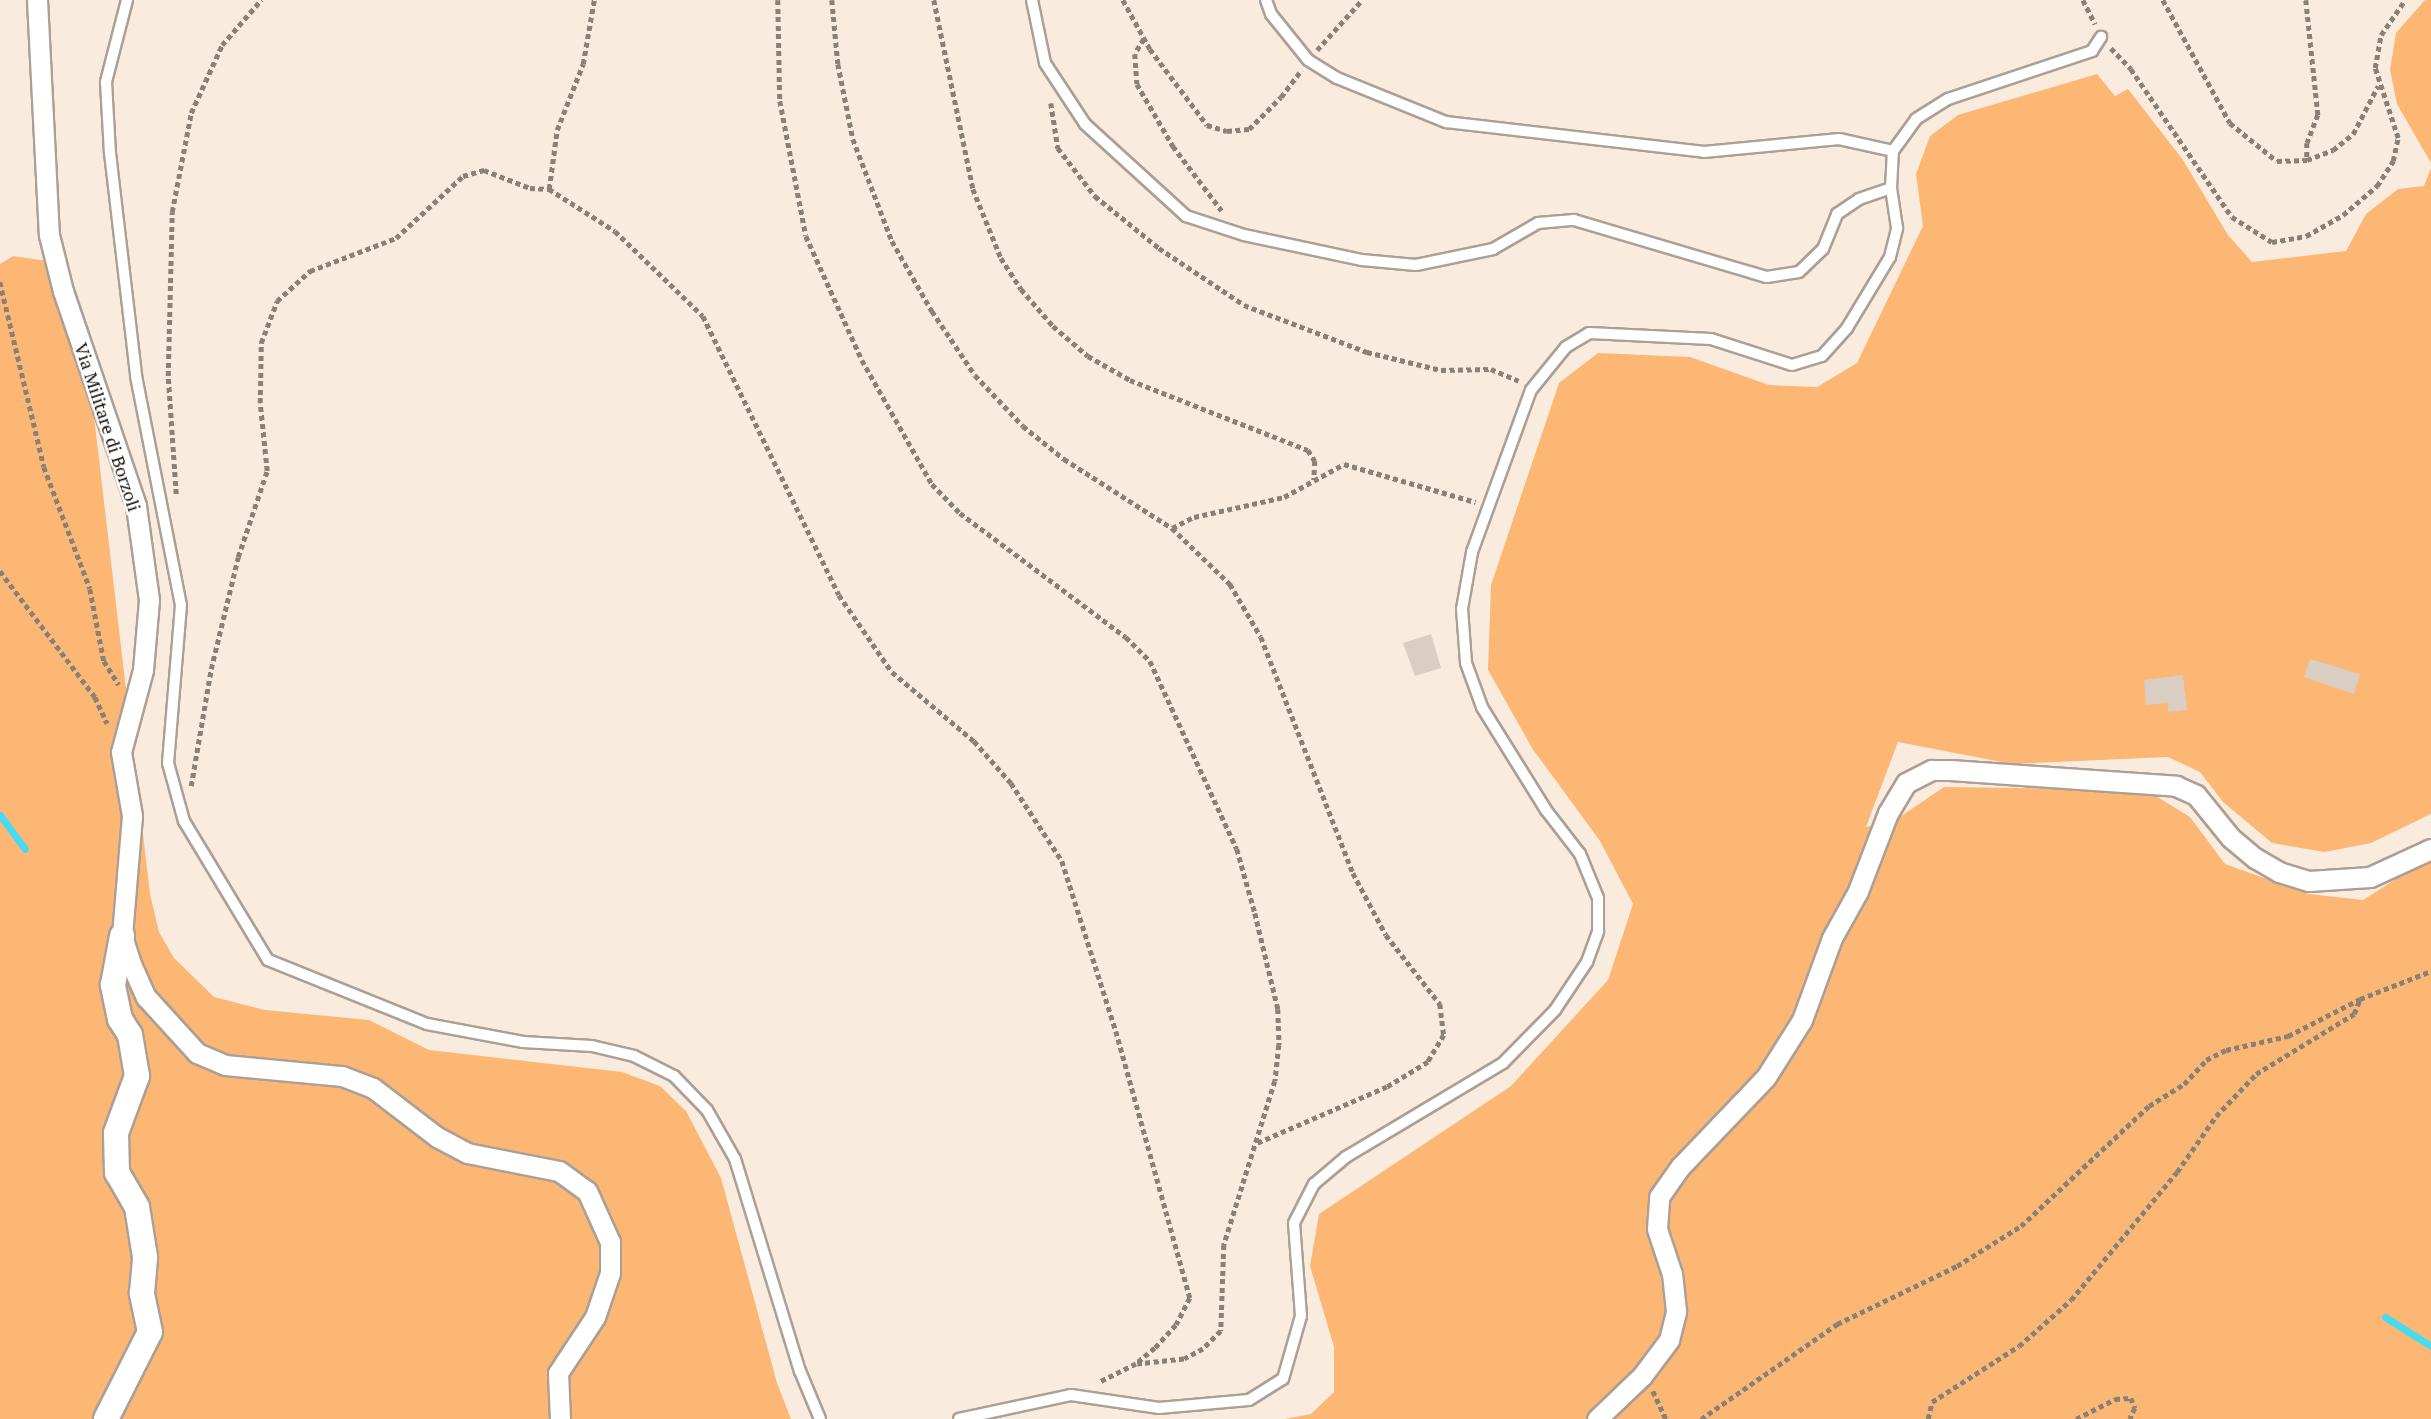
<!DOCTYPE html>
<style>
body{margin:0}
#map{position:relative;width:2431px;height:1419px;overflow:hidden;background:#f9ebde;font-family:"PT Serif",serif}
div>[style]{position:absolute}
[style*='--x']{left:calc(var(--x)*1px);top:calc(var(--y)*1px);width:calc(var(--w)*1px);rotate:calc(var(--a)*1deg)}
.green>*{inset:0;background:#fdb774}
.stream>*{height:7px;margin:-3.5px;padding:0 3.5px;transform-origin:3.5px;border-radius:3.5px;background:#47daf3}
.building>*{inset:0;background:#dacdc1}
.path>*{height:4.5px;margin-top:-2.25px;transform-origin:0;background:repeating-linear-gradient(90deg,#898077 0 5px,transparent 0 8.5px)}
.roads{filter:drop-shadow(2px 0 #ac9f94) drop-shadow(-2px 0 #ac9f94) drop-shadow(0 2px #ac9f94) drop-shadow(0 -2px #ac9f94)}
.service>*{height:10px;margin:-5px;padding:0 5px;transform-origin:5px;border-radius:5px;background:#fff}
.minor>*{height:19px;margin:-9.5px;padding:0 9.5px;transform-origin:9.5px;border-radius:9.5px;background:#fff}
.tertiary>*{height:24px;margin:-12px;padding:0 12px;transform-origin:12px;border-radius:12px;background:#fff}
span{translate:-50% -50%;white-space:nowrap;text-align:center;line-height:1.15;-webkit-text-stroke:5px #fff;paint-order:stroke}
.street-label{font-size:18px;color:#110d09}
</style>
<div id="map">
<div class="green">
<i style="clip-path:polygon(2425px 0,2431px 0,2431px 163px,2397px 104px,2390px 70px,2396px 33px)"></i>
<i style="clip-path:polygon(2097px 74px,2115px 96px,2128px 89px,2183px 160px,2228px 235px,2252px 262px,2346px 251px,2366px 214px,2398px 189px,2424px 186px,2431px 168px,2431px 814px,2371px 843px,2325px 852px,2272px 843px,2223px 802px,2200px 772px,2168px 757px,2012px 764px,1898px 742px,1866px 827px,1894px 821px,1944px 787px,2146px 790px,2190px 817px,2225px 864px,2309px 894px,2363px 900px,2431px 857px,2431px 1419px,1285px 1419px,1311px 1414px,1334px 1392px,1334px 1347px,1310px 1266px,1319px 1214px,1511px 1086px,1608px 980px,1633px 904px,1600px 841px,1532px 748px,1488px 670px,1491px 585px,1559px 383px,1598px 353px,1690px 357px,1769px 385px,1817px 387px,1857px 363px,1923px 226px,1916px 174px,1930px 136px,1958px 115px)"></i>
<i style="clip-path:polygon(13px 256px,67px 264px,84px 331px,150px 894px,159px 932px,174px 958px,214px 997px,265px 1010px,369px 1020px,429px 1050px,622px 1072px,660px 1086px,686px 1111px,721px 1178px,777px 1383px,791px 1419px,0 1419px,0 264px)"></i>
</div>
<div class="stream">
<i style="--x:0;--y:815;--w:42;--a:53.7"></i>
<i style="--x:2385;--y:1317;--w:54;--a:32.2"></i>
</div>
<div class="building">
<i style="clip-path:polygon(1431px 634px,1441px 668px,1415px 676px,1403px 643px)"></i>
<i style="clip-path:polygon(2310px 659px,2360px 674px,2354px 694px,2304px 677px)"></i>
<i style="clip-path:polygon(2183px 675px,2187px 710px,2168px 712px,2168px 703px,2146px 705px,2144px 680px)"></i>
</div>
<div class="path">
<i style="--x:778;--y:0;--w:101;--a:88.9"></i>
<i style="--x:780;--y:101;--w:137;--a:79.1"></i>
<i style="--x:806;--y:236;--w:136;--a:65.7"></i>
<i style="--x:862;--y:360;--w:142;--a:60.6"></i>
<i style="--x:932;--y:484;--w:40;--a:46"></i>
<i style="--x:960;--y:513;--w:207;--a:36.8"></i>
<i style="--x:1126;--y:637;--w:34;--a:45"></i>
<i style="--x:1150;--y:661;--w:207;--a:65.2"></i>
<i style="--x:1237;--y:849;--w:66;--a:74.3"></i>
<i style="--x:1255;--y:913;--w:99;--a:76.5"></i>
<i style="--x:1278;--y:1009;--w:36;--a:88"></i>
<i style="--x:1279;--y:1045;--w:36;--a:96"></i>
<i style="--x:1275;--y:1081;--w:172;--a:107.3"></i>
<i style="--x:1224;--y:1245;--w:86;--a:92"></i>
<i style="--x:1221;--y:1331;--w:25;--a:135"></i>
<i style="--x:1203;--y:1349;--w:21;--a:152"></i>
<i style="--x:1184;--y:1359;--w:47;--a:173.9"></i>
<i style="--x:832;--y:0;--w:64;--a:84.6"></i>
<i style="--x:838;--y:64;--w:76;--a:78.7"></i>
<i style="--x:853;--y:139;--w:109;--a:69.1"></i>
<i style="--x:892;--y:241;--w:81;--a:60.3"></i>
<i style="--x:932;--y:311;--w:77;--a:56.1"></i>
<i style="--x:975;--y:375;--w:70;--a:46.7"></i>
<i style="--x:1023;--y:426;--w:53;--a:38.8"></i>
<i style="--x:1064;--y:459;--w:128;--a:32.6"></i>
<i style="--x:1172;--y:528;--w:81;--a:44"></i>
<i style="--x:1230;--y:584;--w:61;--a:59.7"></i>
<i style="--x:1261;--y:637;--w:253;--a:68.7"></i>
<i style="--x:1353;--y:873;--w:70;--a:62"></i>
<i style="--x:1386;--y:935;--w:88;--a:52"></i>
<i style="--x:1440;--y:1004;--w:31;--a:83"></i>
<i style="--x:1444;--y:1035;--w:31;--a:121"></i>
<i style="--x:1428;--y:1062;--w:48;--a:148.6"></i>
<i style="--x:1387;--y:1087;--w:143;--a:156.5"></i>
<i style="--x:934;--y:0;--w:193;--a:78.3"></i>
<i style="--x:973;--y:189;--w:74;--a:67.9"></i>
<i style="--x:1001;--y:258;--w:37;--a:57"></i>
<i style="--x:1021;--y:289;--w:49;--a:49.1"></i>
<i style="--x:1053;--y:326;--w:46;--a:40.6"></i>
<i style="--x:1088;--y:356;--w:48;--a:29.7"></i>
<i style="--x:1130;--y:380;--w:191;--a:21.5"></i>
<i style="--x:1308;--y:450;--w:13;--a:58"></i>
<i style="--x:1315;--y:461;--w:19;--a:93"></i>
<i style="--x:1123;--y:0;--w:56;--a:61.1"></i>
<i style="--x:1150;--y:49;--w:95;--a:53.1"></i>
<i style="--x:1207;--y:125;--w:21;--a:17"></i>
<i style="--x:1227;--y:131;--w:22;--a:-5"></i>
<i style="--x:1249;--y:129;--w:45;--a:-45"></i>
<i style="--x:1281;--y:97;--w:34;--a:-53"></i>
<i style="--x:2083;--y:0;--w:27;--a:63"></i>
<i style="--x:2163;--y:0;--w:140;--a:61.4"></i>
<i style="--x:2230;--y:123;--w:60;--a:39"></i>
<i style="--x:2277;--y:161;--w:30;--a:-2"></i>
<i style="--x:2307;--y:160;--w:28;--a:-21"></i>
<i style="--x:2333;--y:150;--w:26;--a:-39"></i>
<i style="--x:2353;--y:134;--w:54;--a:-62.5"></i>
<i style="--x:2306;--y:0;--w:116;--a:84"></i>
<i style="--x:2318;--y:115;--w:30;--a:111"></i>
<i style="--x:2307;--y:143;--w:17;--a:90"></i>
<i style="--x:1144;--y:39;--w:17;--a:121"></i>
<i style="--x:1135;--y:54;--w:30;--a:86"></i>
<i style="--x:1137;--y:84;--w:72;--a:59.9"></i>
<i style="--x:1173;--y:146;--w:81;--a:53"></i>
<i style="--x:2111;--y:48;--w:29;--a:46"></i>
<i style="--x:2131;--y:69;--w:179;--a:55.7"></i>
<i style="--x:2232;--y:217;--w:47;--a:32"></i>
<i style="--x:2272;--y:242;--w:35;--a:-10"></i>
<i style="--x:2306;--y:236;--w:43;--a:-29.6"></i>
<i style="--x:2343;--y:215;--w:45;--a:-40.5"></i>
<i style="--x:2377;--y:186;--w:30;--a:-57"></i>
<i style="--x:2393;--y:161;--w:24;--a:-78"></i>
<i style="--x:2398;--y:138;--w:74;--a:-108.2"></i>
<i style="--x:2375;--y:68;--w:34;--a:-80"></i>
<i style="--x:2381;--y:35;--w:42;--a:-55.6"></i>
<i style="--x:1317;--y:50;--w:67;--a:-48"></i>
<i style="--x:1051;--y:103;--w:46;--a:81.2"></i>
<i style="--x:1058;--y:148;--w:61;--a:52.4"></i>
<i style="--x:1095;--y:196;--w:82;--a:39.1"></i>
<i style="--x:1159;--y:248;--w:102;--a:33.8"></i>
<i style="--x:1244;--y:305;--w:132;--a:20.9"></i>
<i style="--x:1367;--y:352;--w:76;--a:13.7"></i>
<i style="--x:1441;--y:370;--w:50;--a:-1.1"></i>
<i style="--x:1491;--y:369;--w:30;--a:23"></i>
<i style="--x:549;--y:189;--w:60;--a:-82.3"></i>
<i style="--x:557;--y:130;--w:71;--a:-68.5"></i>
<i style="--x:583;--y:64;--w:65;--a:-80.2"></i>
<i style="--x:0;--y:282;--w:190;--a:76.6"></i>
<i style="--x:44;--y:467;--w:130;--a:69.3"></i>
<i style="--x:90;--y:589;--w:73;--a:79"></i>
<i style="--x:104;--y:661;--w:28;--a:58"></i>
<i style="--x:176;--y:494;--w:118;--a:-93.9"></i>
<i style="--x:168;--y:376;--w:164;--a:-88.6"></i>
<i style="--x:172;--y:212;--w:101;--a:-79.1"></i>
<i style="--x:191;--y:113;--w:75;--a:-65.5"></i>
<i style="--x:222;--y:45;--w:60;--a:-49.1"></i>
<i style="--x:1172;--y:528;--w:25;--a:-27"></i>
<i style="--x:1194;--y:517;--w:92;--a:-12.5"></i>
<i style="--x:1284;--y:497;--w:68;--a:-28.8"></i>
<i style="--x:1344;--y:464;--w:137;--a:16.1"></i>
<i style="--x:0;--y:571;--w:158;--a:53"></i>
<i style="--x:95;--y:697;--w:29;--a:65"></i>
<i style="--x:191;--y:786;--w:119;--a:-80.3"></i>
<i style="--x:211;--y:669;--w:115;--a:-76.4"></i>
<i style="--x:238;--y:557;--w:91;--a:-71.4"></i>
<i style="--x:267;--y:471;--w:68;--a:-95.9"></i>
<i style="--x:260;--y:403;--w:60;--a:-89"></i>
<i style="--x:261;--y:343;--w:45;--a:-69.1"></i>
<i style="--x:277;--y:301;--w:45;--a:-42.3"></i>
<i style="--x:310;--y:271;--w:92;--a:-21"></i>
<i style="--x:396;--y:238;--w:91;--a:-42.8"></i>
<i style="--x:463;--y:176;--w:22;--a:-16"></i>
<i style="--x:484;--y:170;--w:49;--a:21.4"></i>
<i style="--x:530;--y:188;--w:19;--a:3"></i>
<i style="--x:549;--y:189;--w:78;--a:32.5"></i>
<i style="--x:615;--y:231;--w:122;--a:44"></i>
<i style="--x:703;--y:316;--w:310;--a:64"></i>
<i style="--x:839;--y:595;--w:93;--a:55.5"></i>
<i style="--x:892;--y:672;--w:107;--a:40.1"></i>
<i style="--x:974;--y:741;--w:56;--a:48.6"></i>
<i style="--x:1011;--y:783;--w:93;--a:56.8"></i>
<i style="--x:1062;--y:861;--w:178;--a:72.4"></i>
<i style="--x:1116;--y:1031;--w:277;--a:74.5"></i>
<i style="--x:1190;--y:1298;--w:30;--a:117"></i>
<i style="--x:1176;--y:1325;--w:31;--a:132"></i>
<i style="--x:1155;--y:1348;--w:25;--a:140"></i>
<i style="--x:1136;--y:1364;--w:42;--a:153.4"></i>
<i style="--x:1653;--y:1391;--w:31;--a:65"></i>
<i style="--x:1701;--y:1419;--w:166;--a:-34.9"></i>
<i style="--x:1837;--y:1324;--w:133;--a:-25.8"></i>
<i style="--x:1957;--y:1266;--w:75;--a:-32"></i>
<i style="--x:2021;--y:1226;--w:175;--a:-43.2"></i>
<i style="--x:2149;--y:1106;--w:41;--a:-32.2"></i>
<i style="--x:2184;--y:1084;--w:33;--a:-47"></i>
<i style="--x:2206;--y:1060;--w:22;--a:-27"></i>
<i style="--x:2226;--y:1050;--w:64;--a:-12.7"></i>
<i style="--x:2288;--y:1036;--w:81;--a:-27.2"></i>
<i style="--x:1928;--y:1419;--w:17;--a:-77"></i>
<i style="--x:1932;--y:1402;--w:103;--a:-32.8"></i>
<i style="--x:2019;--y:1346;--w:69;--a:-41.5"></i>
<i style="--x:2071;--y:1300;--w:166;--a:-50.4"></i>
<i style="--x:2177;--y:1172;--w:68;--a:-55.1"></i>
<i style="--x:2216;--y:1116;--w:58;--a:-46.4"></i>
<i style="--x:2256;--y:1074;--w:115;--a:-31.5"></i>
<i style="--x:2354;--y:1014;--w:16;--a:-68"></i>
<i style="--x:2360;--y:999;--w:76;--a:-21.5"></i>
<i style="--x:2076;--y:1419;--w:44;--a:-27.1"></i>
<i style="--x:2115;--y:1399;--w:16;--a:-4"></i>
<i style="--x:2131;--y:1398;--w:11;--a:68"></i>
<i style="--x:2135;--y:1408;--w:12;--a:114"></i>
</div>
<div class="roads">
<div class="service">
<i style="--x:127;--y:0;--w:85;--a:104.4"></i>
<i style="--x:106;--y:82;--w:71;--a:86.8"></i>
<i style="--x:110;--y:153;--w:225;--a:83.3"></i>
<i style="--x:136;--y:376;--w:233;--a:78.9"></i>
<i style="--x:181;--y:605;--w:159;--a:94.7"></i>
<i style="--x:168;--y:763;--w:60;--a:74.6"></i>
<i style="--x:184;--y:821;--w:162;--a:58.9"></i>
<i style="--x:268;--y:960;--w:171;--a:21.9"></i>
<i style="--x:427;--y:1024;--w:98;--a:10.6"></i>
<i style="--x:523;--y:1042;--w:69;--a:3.3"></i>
<i style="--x:592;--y:1046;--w:43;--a:13.4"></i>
<i style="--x:634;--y:1056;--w:45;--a:26.6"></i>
<i style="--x:674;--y:1076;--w:47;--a:45.9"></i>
<i style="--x:707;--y:1110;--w:56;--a:60.3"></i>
<i style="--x:735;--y:1159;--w:222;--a:73"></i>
<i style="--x:800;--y:1371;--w:52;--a:67.4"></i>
<i style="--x:1032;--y:0;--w:64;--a:78.3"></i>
<i style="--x:1045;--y:63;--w:73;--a:56.7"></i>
<i style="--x:1085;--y:124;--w:137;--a:42.3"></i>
<i style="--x:1186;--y:216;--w:61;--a:18.1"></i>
<i style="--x:1244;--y:235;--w:121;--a:12"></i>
<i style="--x:1362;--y:260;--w:54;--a:5.3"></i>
<i style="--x:1416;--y:265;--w:79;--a:-11.7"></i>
<i style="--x:1493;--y:249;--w:52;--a:-30"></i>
<i style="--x:1538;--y:223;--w:36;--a:-5"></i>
<i style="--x:1574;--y:220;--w:201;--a:16.5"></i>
<i style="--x:1767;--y:277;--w:32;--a:-9"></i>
<i style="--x:1799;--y:272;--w:33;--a:-44"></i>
<i style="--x:1823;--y:249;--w:38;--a:-68"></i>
<i style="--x:1837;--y:214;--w:27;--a:-34"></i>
<i style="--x:1859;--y:199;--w:34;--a:-19"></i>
<i style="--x:1266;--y:0;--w:15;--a:70"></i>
<i style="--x:1271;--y:14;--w:59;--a:51.2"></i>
<i style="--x:1308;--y:60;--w:34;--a:32"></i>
<i style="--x:1337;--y:78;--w:118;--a:22"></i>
<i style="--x:1446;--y:122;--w:260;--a:6.6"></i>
<i style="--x:1704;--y:152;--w:136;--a:-5.5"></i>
<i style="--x:1839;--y:139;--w:55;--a:12.5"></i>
<i style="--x:959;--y:1419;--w:115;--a:-12.1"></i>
<i style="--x:1071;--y:1395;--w:89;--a:8.4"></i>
<i style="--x:1159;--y:1408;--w:90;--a:-5.1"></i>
<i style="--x:1249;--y:1400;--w:40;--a:-32"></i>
<i style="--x:1283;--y:1379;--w:66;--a:-74.1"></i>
<i style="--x:1301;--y:1316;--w:93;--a:-94.3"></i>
<i style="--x:1294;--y:1223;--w:44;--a:-62.9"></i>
<i style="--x:1314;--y:1184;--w:42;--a:-40.2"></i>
<i style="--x:1346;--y:1157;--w:183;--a:-30.9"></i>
<i style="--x:1503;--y:1063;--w:74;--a:-45.5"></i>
<i style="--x:1555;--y:1010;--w:58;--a:-56.3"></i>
<i style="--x:1587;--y:962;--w:33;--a:-70"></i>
<i style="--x:1598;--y:931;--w:33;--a:-90"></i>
<i style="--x:1598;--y:898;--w:48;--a:-112.2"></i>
<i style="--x:1580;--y:854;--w:56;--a:-127.7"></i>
<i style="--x:1546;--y:810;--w:121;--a:-121.9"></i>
<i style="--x:1482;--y:707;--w:47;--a:-110"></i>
<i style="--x:1466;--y:663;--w:54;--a:-94.2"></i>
<i style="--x:1462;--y:609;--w:58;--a:-80"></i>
<i style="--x:1472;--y:552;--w:172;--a:-70"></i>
<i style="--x:1531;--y:390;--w:55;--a:-50.9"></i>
<i style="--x:1566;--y:347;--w:27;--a:-31"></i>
<i style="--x:1589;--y:333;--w:122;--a:2.8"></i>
<i style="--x:1711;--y:339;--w:85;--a:17.8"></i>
<i style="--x:1792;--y:365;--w:31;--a:-17"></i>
<i style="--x:1822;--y:356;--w:38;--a:-48"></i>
<i style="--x:1847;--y:328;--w:83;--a:-58.8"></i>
<i style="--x:1890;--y:257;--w:30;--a:-76"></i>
<i style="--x:1897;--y:228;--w:40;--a:-98.5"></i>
<i style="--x:1891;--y:188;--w:37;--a:-87"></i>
<i style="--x:1893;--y:151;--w:39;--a:-54"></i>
<i style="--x:1916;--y:119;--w:38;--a:-32"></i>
<i style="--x:1948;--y:99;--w:152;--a:-18.4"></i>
<i style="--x:2092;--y:51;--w:17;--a:-57"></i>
</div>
<div class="minor">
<i style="--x:37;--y:0;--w:235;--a:87.1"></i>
<i style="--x:49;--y:235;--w:58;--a:76"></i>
<i style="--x:63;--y:291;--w:227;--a:71.2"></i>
<i style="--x:136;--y:506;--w:95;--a:82.1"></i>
<i style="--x:149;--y:600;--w:70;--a:94.9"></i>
<i style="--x:143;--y:670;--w:85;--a:105"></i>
<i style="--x:121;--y:752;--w:65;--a:80.2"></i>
<i style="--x:132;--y:816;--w:120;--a:94.8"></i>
<i style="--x:122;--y:936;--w:32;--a:72"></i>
<i style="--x:132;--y:966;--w:34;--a:66"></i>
<i style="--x:146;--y:997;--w:76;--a:47.7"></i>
<i style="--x:197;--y:1053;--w:30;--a:23"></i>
<i style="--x:225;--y:1065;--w:118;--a:5.4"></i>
<i style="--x:342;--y:1076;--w:33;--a:21"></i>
<i style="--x:373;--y:1088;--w:81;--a:37.4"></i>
<i style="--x:437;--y:1137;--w:34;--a:28"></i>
<i style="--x:467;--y:1153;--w:94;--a:11.1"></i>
<i style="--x:559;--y:1171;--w:34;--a:36"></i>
<i style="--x:587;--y:1191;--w:56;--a:65.7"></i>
<i style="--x:610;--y:1242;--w:31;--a:90"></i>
<i style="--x:610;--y:1273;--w:46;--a:108.8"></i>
<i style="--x:595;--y:1317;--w:67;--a:123.5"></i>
<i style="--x:558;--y:1373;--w:46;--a:87.5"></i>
<i style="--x:1597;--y:1419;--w:62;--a:-43.7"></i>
<i style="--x:1642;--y:1376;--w:45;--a:-53.1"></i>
<i style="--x:1669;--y:1340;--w:30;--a:-76"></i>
<i style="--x:1676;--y:1311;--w:37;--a:-96"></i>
<i style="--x:1672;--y:1274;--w:47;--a:-108.4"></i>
<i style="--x:1657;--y:1229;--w:32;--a:-86"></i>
<i style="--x:1659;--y:1197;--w:38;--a:-55"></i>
<i style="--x:1681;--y:1166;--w:123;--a:-46.3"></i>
<i style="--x:1766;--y:1077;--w:67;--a:-57.7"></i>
<i style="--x:1802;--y:1020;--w:87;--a:-69.9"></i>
<i style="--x:1832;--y:938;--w:54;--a:-61"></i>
<i style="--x:1858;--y:891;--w:84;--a:-69"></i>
<i style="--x:1888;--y:813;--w:35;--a:-59"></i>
<i style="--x:1906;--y:783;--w:29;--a:-27"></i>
<i style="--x:1932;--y:770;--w:18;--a:0"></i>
<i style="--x:1950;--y:770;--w:227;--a:4"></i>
<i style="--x:2176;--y:786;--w:22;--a:24"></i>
<i style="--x:2196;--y:795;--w:55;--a:50.9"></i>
<i style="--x:2231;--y:838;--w:31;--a:40"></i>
<i style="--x:2255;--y:858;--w:28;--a:30"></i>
<i style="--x:2279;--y:872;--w:31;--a:17"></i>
<i style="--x:2309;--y:881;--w:61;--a:-3.8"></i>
<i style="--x:2370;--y:877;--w:67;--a:-24.7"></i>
</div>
<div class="tertiary">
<i style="--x:106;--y:1419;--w:97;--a:-63.2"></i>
<i style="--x:150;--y:1332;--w:40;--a:-102"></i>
<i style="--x:142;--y:1293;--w:36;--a:-85"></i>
<i style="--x:145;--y:1257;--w:51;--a:-99.1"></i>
<i style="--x:137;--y:1207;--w:39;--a:-120"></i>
<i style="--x:117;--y:1173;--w:40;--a:-91.4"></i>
<i style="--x:116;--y:1133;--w:61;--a:-69.8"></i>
<i style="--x:137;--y:1076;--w:42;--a:-99.7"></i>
<i style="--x:130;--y:1035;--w:19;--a:-122"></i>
<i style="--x:120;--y:1019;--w:35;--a:-102"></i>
<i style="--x:113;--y:985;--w:50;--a:-79.6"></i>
</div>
</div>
<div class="street-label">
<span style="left:108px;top:427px;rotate:72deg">Via Militare di Borzoli</span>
</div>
</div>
